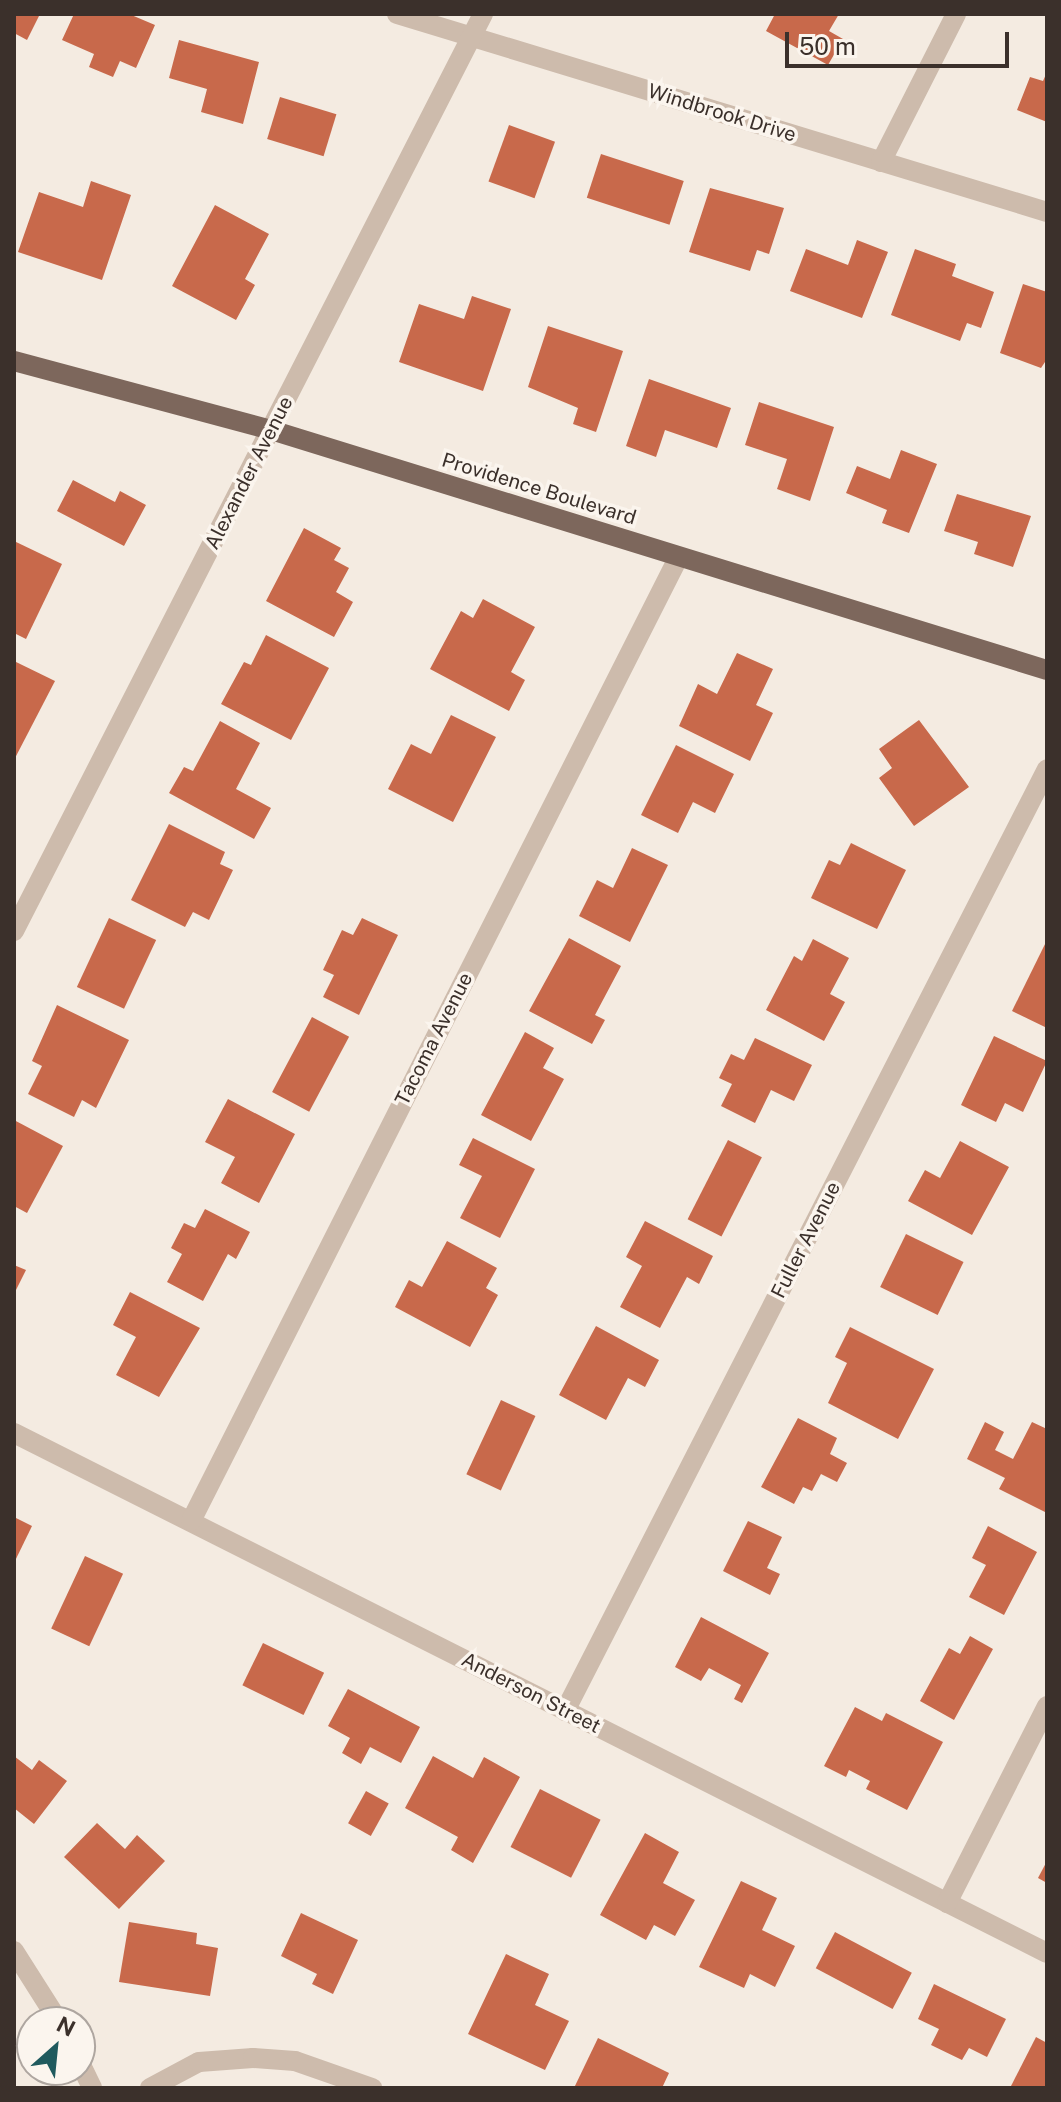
<!DOCTYPE html>
<html>
<head>
<meta charset="utf-8">
<style>
	body { margin:0 }
	#map { position:relative; width:1061px; height:2102px; overflow:hidden; background:#f4ebe1; font-family:"Public Sans",sans-serif }
	div>[style] { position:absolute }
	[style*='--x'] { left:calc(var(--x)*1px); top:calc(var(--y)*1px); width:calc(var(--w)*1px); rotate:calc(var(--a)*1deg) }
	.building>* { inset:0; background:#c8694b; transform-origin:0 0 }
	.minor>* { height:20px; margin:-10px; padding:0 10px; transform-origin:10px; border-radius:10px; background:#cdbbac }
	.major>* { height:20px; margin:-10px; padding:0 10px; transform-origin:10px; border-radius:10px; background:#7d675c }
	span { translate:-50% -50%; white-space:nowrap; text-align:center; line-height:1.15; -webkit-text-stroke:7px #fbf5ee; paint-order:stroke }
	.street-label { font-size:20px; color:#3b302b }
	.frame { position:absolute; inset:0; border:16px solid #3b302b; pointer-events:none }
	.north { position:absolute; left:16px; top:2006px; width:80px; height:80px; box-sizing:border-box; background:#fbf5ee; border:2px solid #aea6a0; border-radius:50%; rotate:27deg; font-size:22px; font-weight:700; line-height:32px; text-align:center; color:#3b302b }
	.north::after { content:''; display:block; margin:auto; width:28px; height:36px; background:#1f5a5e; clip-path:polygon(50% 0,100% 100%,50% 72%,0 100%) }
	.scale { position:absolute; left:785px; top:32px; width:224px; height:36px; box-sizing:border-box; border:4px solid #3b302b; border-top:0; padding-left:10px; font-size:24px; line-height:28px; white-space:nowrap; color:#3b302b; -webkit-text-stroke:6px #fbf5ee; paint-order:stroke }
</style>
</head>
<body>
<div id="map">
	<div class="building">
		<div style="clip-path:polygon(14px 14px,40px 14px,27px 40px,14px 33px)"></div>
		<div style="clip-path:polygon(74px 14px,129px 14px,155px 25px,136px 68px,120px 61px,113px 77px,89px 67px,94px 54px,62px 40px)"></div>
		<div style="clip-path:polygon(775px 14px,839px 14px,829px 31px,843px 39px,828px 65px,766px 31px)"></div>
		<div style="clip-path:polygon(179px 40px,259px 62px,243px 124px,201px 112px,207px 89px,169px 78px)"></div>
		<div style="clip-path:polygon(1047px 72px,1047px 122px,1017px 110px,1030px 77px,1043px 81px)"></div>
		<div style="left:280px;top:97px;width:59px;height:44px;rotate:17deg"></div>
		<div style="left:509px;top:125px;width:49px;height:60px;rotate:20deg"></div>
		<div style="left:601px;top:154px;width:87px;height:46px;rotate:18deg"></div>
		<div style="clip-path:polygon(91px 181px,131px 195px,102px 280px,18px 252px,39px 192px,83px 207px)"></div>
		<div style="clip-path:polygon(710px 188px,784px 208px,769px 254px,757px 250px,750px 271px,689px 252px)"></div>
		<div style="clip-path:polygon(215px 205px,269px 234px,245px 279px,255px 285px,236px 320px,172px 286px)"></div>
		<div style="clip-path:polygon(857px 240px,888px 252px,862px 318px,790px 291px,806px 249px,848px 265px)"></div>
		<div style="clip-path:polygon(915px 249px,956px 264px,952px 276px,994px 292px,981px 328px,967px 323px,960px 341px,891px 315px)"></div>
		<div style="clip-path:polygon(1023px 284px,1047px 292px,1047px 359px,1041px 368px,1000px 353px)"></div>
		<div style="clip-path:polygon(472px 296px,511px 309px,483px 391px,399px 362px,419px 304px,464px 319px)"></div>
		<div style="clip-path:polygon(548px 326px,623px 351px,596px 432px,573px 424px,578px 408px,528px 387px)"></div>
		<div style="clip-path:polygon(649px 379px,731px 408px,717px 448px,665px 430px,656px 457px,626px 446px)"></div>
		<div style="clip-path:polygon(759px 402px,834px 427px,810px 501px,777px 489px,787px 459px,745px 445px)"></div>
		<div style="clip-path:polygon(901px 450px,937px 464px,909px 533px,882px 523px,887px 510px,846px 493px,857px 466px,890px 479px)"></div>
		<div style="clip-path:polygon(73px 480px,115px 502px,120px 491px,146px 505px,124px 546px,57px 511px)"></div>
		<div style="clip-path:polygon(957px 494px,1031px 516px,1013px 567px,974px 554px,978px 542px,944px 531px)"></div>
		<div style="clip-path:polygon(304px 528px,341px 548px,334px 560px,349px 568px,336px 592px,353px 602px,334px 637px,266px 601px)"></div>
		<div style="clip-path:polygon(14px 541px,62px 564px,26px 639px,14px 633px)"></div>
		<div style="clip-path:polygon(483px 599px,535px 627px,511px 672px,525px 680px,509px 711px,430px 669px,461px 611px,473px 618px)"></div>
		<div style="clip-path:polygon(266px 635px,329px 668px,291px 740px,221px 704px,244px 662px,251px 665px)"></div>
		<div style="clip-path:polygon(737px 653px,773px 669px,756px 705px,773px 713px,750px 761px,679px 726px,698px 684px,717px 694px)"></div>
		<div style="clip-path:polygon(14px 661px,55px 681px,14px 760px)"></div>
		<div style="clip-path:polygon(451px 715px,496px 737px,453px 822px,388px 789px,411px 744px,431px 754px)"></div>
		<div style="clip-path:polygon(919px 720px,969px 787px,914px 826px,879px 778px,892px 768px,879px 749px)"></div>
		<div style="clip-path:polygon(220px 721px,260px 743px,236px 789px,271px 808px,254px 839px,169px 793px,184px 767px,193px 771px)"></div>
		<div style="clip-path:polygon(676px 745px,734px 774px,715px 813px,693px 802px,678px 833px,641px 815px)"></div>
		<div style="clip-path:polygon(169px 824px,225px 852px,220px 864px,233px 870px,209px 920px,193px 912px,185px 927px,131px 900px)"></div>
		<div style="clip-path:polygon(851px 843px,906px 870px,877px 929px,811px 898px,829px 860px,840px 865px)"></div>
		<div style="clip-path:polygon(632px 848px,668px 865px,630px 942px,579px 916px,597px 880px,613px 888px)"></div>
		<div style="left:109px;top:918px;width:52px;height:76px;rotate:25deg"></div>
		<div style="clip-path:polygon(362px 918px,398px 935px,359px 1015px,323px 997px,334px 975px,323px 970px,342px 930px,353px 935px)"></div>
		<div style="clip-path:polygon(569px 938px,621px 966px,595px 1015px,605px 1020px,592px 1044px,529px 1011px)"></div>
		<div style="clip-path:polygon(813px 939px,849px 958px,830px 994px,845px 1002px,824px 1041px,766px 1010px,794px 956px,802px 961px)"></div>
		<div style="clip-path:polygon(1047px 940px,1047px 1028px,1012px 1011px)"></div>
		<div style="clip-path:polygon(57px 1005px,129px 1040px,96px 1108px,82px 1100px,74px 1117px,28px 1094px,42px 1066px,32px 1061px)"></div>
		<div style="left:312px;top:1017px;width:42px;height:85px;rotate:28deg"></div>
		<div style="clip-path:polygon(525px 1032px,554px 1048px,543px 1068px,564px 1079px,531px 1141px,481px 1115px)"></div>
		<div style="clip-path:polygon(994px 1036px,1047px 1061px,1023px 1112px,1005px 1103px,996px 1122px,961px 1105px)"></div>
		<div style="clip-path:polygon(755px 1038px,812px 1065px,794px 1101px,771px 1090px,755px 1123px,721px 1106px,732px 1084px,719px 1078px,731px 1054px,744px 1060px)"></div>
		<div style="clip-path:polygon(228px 1099px,295px 1134px,259px 1203px,221px 1183px,235px 1157px,205px 1142px)"></div>
		<div style="clip-path:polygon(14px 1120px,63px 1146px,27px 1213px,14px 1206px)"></div>
		<div style="clip-path:polygon(473px 1138px,535px 1169px,500px 1238px,460px 1218px,482px 1176px,459px 1165px)"></div>
		<div style="left:728px;top:1140px;width:38px;height:89px;rotate:27deg"></div>
		<div style="clip-path:polygon(960px 1141px,1009px 1167px,972px 1235px,908px 1201px,925px 1170px,940px 1178px)"></div>
		<div style="clip-path:polygon(205px 1209px,250px 1232px,236px 1259px,228px 1254px,203px 1301px,167px 1282px,182px 1254px,171px 1248px,184px 1223px,195px 1228px)"></div>
		<div style="clip-path:polygon(645px 1221px,713px 1256px,699px 1284px,687px 1277px,660px 1328px,620px 1307px,642px 1266px,626px 1257px)"></div>
		<div style="left:906px;top:1234px;width:64px;height:59px;rotate:26deg"></div>
		<div style="clip-path:polygon(447px 1241px,497px 1268px,486px 1288px,498px 1295px,470px 1347px,395px 1307px,409px 1280px,422px 1287px)"></div>
		<div style="clip-path:polygon(14px 1265px,26px 1270px,14px 1294px)"></div>
		<div style="clip-path:polygon(130px 1292px,200px 1328px,159px 1397px,116px 1375px,136px 1337px,113px 1325px)"></div>
		<div style="clip-path:polygon(596px 1326px,659px 1360px,645px 1387px,628px 1378px,606px 1420px,559px 1395px)"></div>
		<div style="clip-path:polygon(850px 1327px,934px 1369px,898px 1439px,828px 1403px,847px 1363px,835px 1357px)"></div>
		<div style="left:501px;top:1400px;width:38px;height:82px;rotate:25deg"></div>
		<div style="clip-path:polygon(798px 1418px,837px 1438px,830px 1454px,847px 1463px,837px 1482px,821px 1474px,812px 1491px,803px 1487px,794px 1504px,761px 1487px)"></div>
		<div style="clip-path:polygon(985px 1422px,1004px 1432px,995px 1450px,1013px 1459px,1032px 1422px,1047px 1429px,1047px 1513px,999px 1489px,1005px 1478px,967px 1459px)"></div>
		<div style="clip-path:polygon(14px 1517px,32px 1526px,14px 1563px)"></div>
		<div style="clip-path:polygon(748px 1521px,782px 1537px,767px 1568px,780px 1574px,770px 1595px,723px 1571px)"></div>
		<div style="clip-path:polygon(988px 1526px,1037px 1552px,1004px 1615px,969px 1597px,986px 1565px,972px 1558px)"></div>
		<div style="left:85px;top:1556px;width:42px;height:80px;rotate:25deg"></div>
		<div style="clip-path:polygon(701px 1617px,769px 1653px,742px 1703px,734px 1699px,741px 1685px,709px 1668px,701px 1681px,675px 1667px)"></div>
		<div style="clip-path:polygon(970px 1636px,993px 1649px,954px 1720px,920px 1701px,949px 1648px,960px 1654px)"></div>
		<div style="left:263px;top:1643px;width:68px;height:47px;rotate:26deg"></div>
		<div style="clip-path:polygon(348px 1689px,420px 1727px,401px 1763px,370px 1747px,361px 1764px,342px 1753px,350px 1738px,328px 1726px)"></div>
		<div style="clip-path:polygon(855px 1707px,882px 1721px,886px 1713px,943px 1742px,907px 1810px,866px 1789px,870px 1781px,849px 1770px,846px 1777px,824px 1766px)"></div>
		<div style="clip-path:polygon(14px 1756px,32px 1770px,39px 1760px,67px 1781px,34px 1824px,14px 1808px)"></div>
		<div style="clip-path:polygon(433px 1756px,473px 1778px,484px 1757px,520px 1777px,473px 1863px,451px 1850px,458px 1837px,405px 1808px)"></div>
		<div style="left:540px;top:1789px;width:68px;height:65px;rotate:27deg"></div>
		<div style="left:366px;top:1791px;width:26px;height:37px;rotate:29deg"></div>
		<div style="clip-path:polygon(97px 1823px,125px 1849px,137px 1835px,165px 1861px,119px 1909px,64px 1857px)"></div>
		<div style="clip-path:polygon(645px 1833px,679px 1852px,663px 1883px,695px 1900px,675px 1936px,654px 1925px,646px 1940px,600px 1915px)"></div>
		<div style="clip-path:polygon(1047px 1861px,1047px 1883px,1038px 1878px)"></div>
		<div style="clip-path:polygon(741px 1881px,777px 1898px,762px 1930px,795px 1946px,775px 1987px,750px 1974px,744px 1988px,699px 1967px)"></div>
		<div style="clip-path:polygon(301px 1913px,358px 1940px,333px 1994px,312px 1984px,317px 1974px,281px 1956px)"></div>
		<div style="clip-path:polygon(129px 1922px,197px 1933px,196px 1944px,218px 1948px,210px 1996px,119px 1982px)"></div>
		<div style="left:835px;top:1932px;width:87px;height:41px;rotate:28deg"></div>
		<div style="clip-path:polygon(506px 1954px,549px 1974px,535px 2005px,569px 2021px,545px 2070px,468px 2034px)"></div>
		<div style="clip-path:polygon(934px 1984px,1006px 2019px,987px 2057px,969px 2048px,962px 2060px,931px 2045px,939px 2029px,918px 2019px)"></div>
		<div style="clip-path:polygon(1036px 2037px,1047px 2043px,1047px 2088px,1010px 2088px)"></div>
		<div style="clip-path:polygon(598px 2038px,669px 2073px,662px 2088px,574px 2088px)"></div>
	</div>
	<div class="minor">
		<div style="--x:397;--y:14;--w:679;--a:16.94"></div>
		<div style="--x:881;--y:162;--w:166;--a:-63.1"></div>
		<div style="--x:14;--y:931;--w:1030;--a:-62.91"></div>
		<div style="--x:14;--y:1433;--w:1156;--a:26.72"></div>
		<div style="--x:191;--y:1521;--w:1079;--a:-63.17"></div>
		<div style="--x:565;--y:1711;--w:1058;--a:-62.9"></div>
		<div style="--x:947;--y:1903;--w:221;--a:-63.1"></div>
		<div style="--x:14;--y:1951;--w:84;--a:57.6"></div>
		<div style="--x:80;--y:2063;--w:28;--a:64"></div>
		<div style="--x:150;--y:2088;--w:55;--a:-28"></div>
		<div style="--x:199;--y:2062;--w:54;--a:-4.2"></div>
		<div style="--x:253;--y:2058;--w:42;--a:4.1"></div>
		<div style="--x:295;--y:2061;--w:82;--a:19.3"></div>
	</div>
	<div class="major">
		<div style="--x:14;--y:361;--w:266;--a:15"></div>
		<div style="--x:271;--y:430;--w:812;--a:17.19"></div>
	</div>
	<div class="street-label">
		<span style="left:722px;top:113px;rotate:17deg">Windbrook Drive</span>
		<span style="left:249px;top:473px;rotate:-63deg">Alexander Avenue</span>
		<span style="left:539px;top:489px;rotate:17deg">Providence Boulevard</span>
		<span style="left:434px;top:1039px;rotate:-63deg">Tacoma Avenue</span>
		<span style="left:806px;top:1240px;rotate:-63deg">Fuller Avenue</span>
		<span style="left:531px;top:1693px;rotate:27deg">Anderson Street</span>
	</div>
	<div class="frame"></div>
	<div class="north">N</div>
	<div class="scale">50 m</div>
</div>
</body>
</html>
